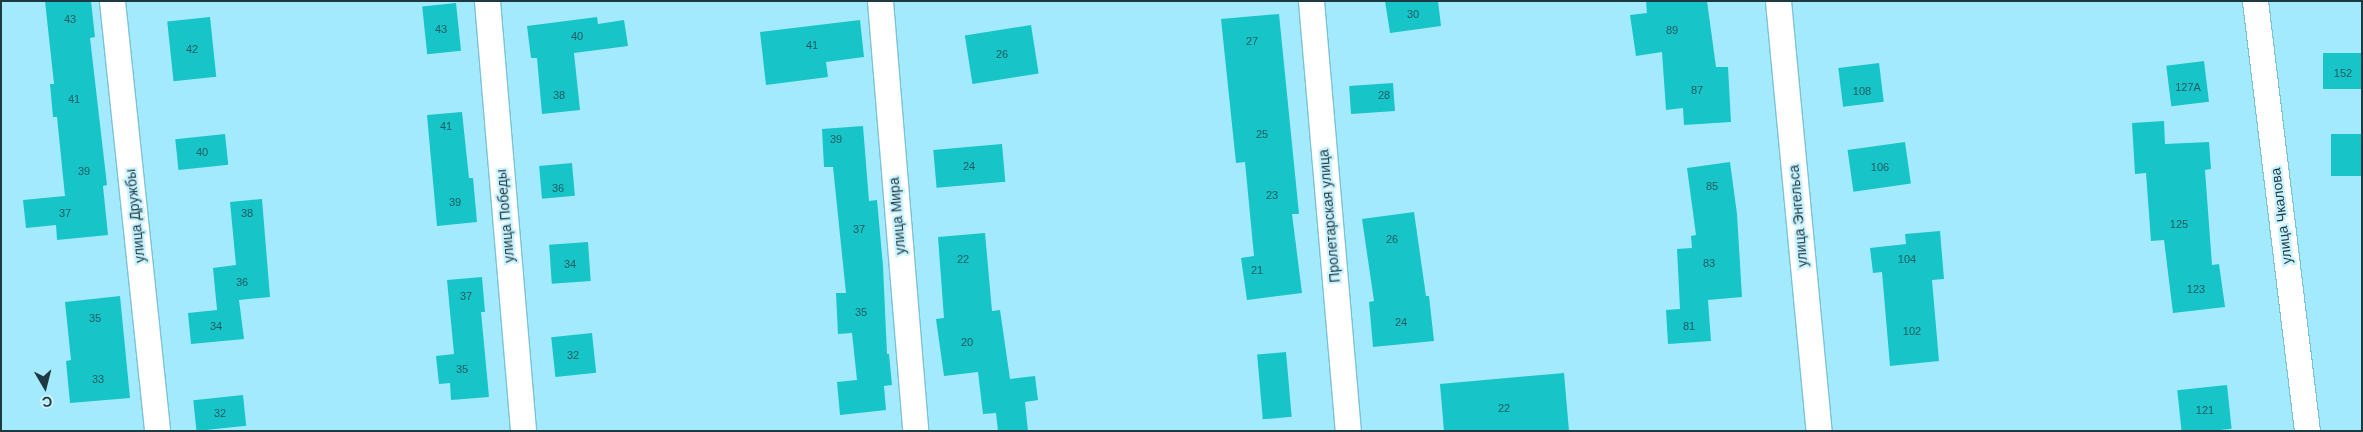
<!DOCTYPE html>
<html>
<head>
<meta charset="utf-8">
<style>
	body { margin:0 }
	#map { position:relative; width:2363px; height:432px; overflow:hidden; background:#a3eafe; font-family:Arial,sans-serif }
	div>[style] { position:absolute }
	[style*='--x'] { left:calc(var(--x)*1px); top:calc(var(--y)*1px); width:calc(var(--w)*1px); rotate:calc(var(--a)*1deg) }
	.building>* { inset:0; background:#17c4c7; transform-origin:0 0 }
	.roads { filter:drop-shadow(1px 0 #7cc2d5) drop-shadow(-1px 0 #7cc2d5) drop-shadow(0 1px #7cc2d5) drop-shadow(0 -1px #7cc2d5) }
	.street>* { height:25px; margin:-12.5px; padding:0 12.5px; transform-origin:12.5px; border-radius:12.5px; background:#fff }
	span { translate:-50% -50%; white-space:nowrap; text-align:center; line-height:1.15; -webkit-text-stroke:4.5px #c9f2fe; paint-order:stroke }
	.number-label { font-size:11px; color:#1c5c63 }
	.number-label span { -webkit-text-stroke-width:0 }
	.street-label { font-size:14px; color:#1d3a42 }
	.frame { position:absolute; inset:0; border:2px solid #1d3a42; pointer-events:none }
	.north { position:absolute; left:20px; top:362px; width:50px; height:50px; -webkit-text-stroke:4px #c9f2fe; paint-order:stroke; rotate:172deg; font-size:14px; font-weight:700; line-height:20px; text-align:center; color:#1d3a42 }
	.north::after { content:''; display:block; margin:auto; width:18px; height:22px; background:#1d3a42; clip-path:polygon(50% 0,100% 100%,50% 72%,0 100%) }
</style>
</head>
<body>
<div id="map">
	<div class="building">
		<div style="clip-path:polygon(45px 1px,91px 1px,95px 37px,90px 38px,107px 185px,103px 186px,108px 235px,57px 240px,56px 225px,26px 228px,23px 200px,65px 196px,57px 117px,53px 117px,50px 84px,54px 84px)"></div>
		<div style="clip-path:polygon(1385px 1px,1438px 1px,1441px 26px,1390px 33px)"></div>
		<div style="clip-path:polygon(1646px 1px,1707px 1px,1716px 67px,1728px 67px,1731px 122px,1684px 125px,1683px 108px,1666px 110px,1662px 52px,1636px 56px,1630px 15px,1647px 13px)"></div>
		<div style="left:456px;top:3px;width:48px;height:34px;rotate:84deg"></div>
		<div style="clip-path:polygon(1279px 14px,1299px 214px,1292px 214px,1302px 293px,1247px 300px,1241px 258px,1254px 256px,1245px 162px,1236px 163px,1221px 19px)"></div>
		<div style="left:210px;top:17px;width:60px;height:43px;rotate:84deg"></div>
		<div style="clip-path:polygon(597px 17px,598px 24px,624px 20px,628px 46px,574px 53px,580px 110px,542px 114px,537px 58px,531px 58px,527px 26px)"></div>
		<div style="clip-path:polygon(860px 20px,864px 57px,826px 62px,828px 77px,766px 85px,760px 32px)"></div>
		<div style="left:1031px;top:25px;width:49px;height:67px;rotate:81deg"></div>
		<div style="left:2362px;top:53px;width:36px;height:39px;rotate:90deg"></div>
		<div style="left:2204px;top:61px;width:41px;height:38px;rotate:83deg"></div>
		<div style="left:1879px;top:63px;width:39px;height:41px;rotate:83deg"></div>
		<div style="left:1393px;top:83px;width:28px;height:44px;rotate:86deg"></div>
		<div style="clip-path:polygon(462px 112px,469px 178px,473px 178px,477px 222px,437px 226px,427px 115px)"></div>
		<div style="clip-path:polygon(2164px 121px,2165px 144px,2209px 142px,2211px 169px,2205px 170px,2212px 265px,2219px 264px,2225px 307px,2173px 313px,2164px 240px,2151px 241px,2146px 173px,2135px 174px,2132px 123px)"></div>
		<div style="clip-path:polygon(863px 126px,869px 201px,877px 200px,883px 266px,887px 354px,889px 354px,892px 385px,884px 386px,886px 410px,840px 415px,837px 382px,857px 380px,852px 333px,838px 334px,836px 293px,846px 293px,833px 167px,824px 167px,822px 129px)"></div>
		<div style="left:225px;top:134px;width:31px;height:50px;rotate:84deg"></div>
		<div style="left:2362px;top:134px;width:42px;height:31px;rotate:90deg"></div>
		<div style="left:1905px;top:142px;width:42px;height:58px;rotate:82deg"></div>
		<div style="left:1002px;top:144px;width:38px;height:69px;rotate:85deg"></div>
		<div style="clip-path:polygon(1730px 162px,1737px 214px,1742px 297px,1708px 300px,1711px 341px,1668px 344px,1666px 310px,1680px 309px,1677px 249px,1692px 248px,1691px 236px,1696px 235px,1687px 168px)"></div>
		<div style="left:572px;top:163px;width:33px;height:33px;rotate:85deg"></div>
		<div style="clip-path:polygon(262px 199px,270px 297px,239px 300px,244px 339px,191px 344px,188px 313px,217px 310px,213px 268px,236px 265px,230px 202px)"></div>
		<div style="clip-path:polygon(1414px 212px,1426px 296px,1429px 296px,1434px 341px,1373px 347px,1369px 302px,1374px 301px,1362px 219px)"></div>
		<div style="clip-path:polygon(1940px 231px,1944px 279px,1932px 280px,1939px 361px,1890px 366px,1882px 272px,1873px 273px,1870px 248px,1906px 244px,1905px 234px)"></div>
		<div style="clip-path:polygon(985px 233px,992px 311px,1000px 310px,1010px 379px,1035px 376px,1038px 400px,1025px 402px,1028px 431px,998px 431px,996px 413px,983px 414px,978px 372px,944px 376px,936px 319px,944px 318px,938px 237px)"></div>
		<div style="left:588px;top:242px;width:39px;height:39px;rotate:86deg"></div>
		<div style="clip-path:polygon(482px 277px,485px 312px,481px 312px,489px 397px,451px 400px,450px 383px,439px 384px,436px 356px,454px 354px,447px 280px)"></div>
		<div style="clip-path:polygon(120px 296px,130px 398px,70px 403px,66px 361px,71px 360px,65px 302px)"></div>
		<div style="left:592px;top:333px;width:40px;height:41px;rotate:84deg"></div>
		<div style="left:1286px;top:352px;width:65px;height:29px;rotate:85deg"></div>
		<div style="clip-path:polygon(1564px 373px,1569px 431px,1444px 431px,1440px 384px)"></div>
		<div style="left:2227px;top:385px;width:44px;height:50px;rotate:84deg"></div>
		<div style="left:243px;top:395px;width:31px;height:50px;rotate:84deg"></div>
	</div>
	<div class="roads">
		<div class="street">
			<div style="--x:112;--y:1;--w:432;--a:84"></div>
			<div style="--x:487;--y:1;--w:432;--a:85.2"></div>
			<div style="--x:880;--y:1;--w:431;--a:85.3"></div>
			<div style="--x:1311;--y:1;--w:432;--a:85.1"></div>
			<div style="--x:1778;--y:1;--w:432;--a:84.6"></div>
			<div style="--x:2255;--y:1;--w:433;--a:83.1"></div>
		</div>
	</div>
	<div class="number-label">
		<span style="left:1413px;top:14px">30</span>
		<span style="left:70px;top:19px">43</span>
		<span style="left:441px;top:29px">43</span>
		<span style="left:1672px;top:30px">89</span>
		<span style="left:577px;top:36px">40</span>
		<span style="left:1252px;top:41px">27</span>
		<span style="left:812px;top:45px">41</span>
		<span style="left:192px;top:49px">42</span>
		<span style="left:1002px;top:54px">26</span>
		<span style="left:2343px;top:73px">152</span>
		<span style="left:2188px;top:87px">127А</span>
		<span style="left:1697px;top:90px">87</span>
		<span style="left:1862px;top:91px">108</span>
		<span style="left:559px;top:95px">38</span>
		<span style="left:1384px;top:95px">28</span>
		<span style="left:74px;top:99px">41</span>
		<span style="left:446px;top:126px">41</span>
		<span style="left:1262px;top:134px">25</span>
		<span style="left:836px;top:139px">39</span>
		<span style="left:202px;top:152px">40</span>
		<span style="left:969px;top:166px">24</span>
		<span style="left:1880px;top:167px">106</span>
		<span style="left:84px;top:171px">39</span>
		<span style="left:1712px;top:186px">85</span>
		<span style="left:558px;top:188px">36</span>
		<span style="left:1272px;top:195px">23</span>
		<span style="left:455px;top:202px">39</span>
		<span style="left:65px;top:213px">37</span>
		<span style="left:247px;top:213px">38</span>
		<span style="left:2179px;top:224px">125</span>
		<span style="left:859px;top:229px">37</span>
		<span style="left:1392px;top:239px">26</span>
		<span style="left:963px;top:259px">22</span>
		<span style="left:1907px;top:259px">104</span>
		<span style="left:1709px;top:263px">83</span>
		<span style="left:570px;top:264px">34</span>
		<span style="left:1257px;top:270px">21</span>
		<span style="left:242px;top:282px">36</span>
		<span style="left:2196px;top:289px">123</span>
		<span style="left:466px;top:296px">37</span>
		<span style="left:861px;top:312px">35</span>
		<span style="left:95px;top:318px">35</span>
		<span style="left:1401px;top:322px">24</span>
		<span style="left:216px;top:326px">34</span>
		<span style="left:1689px;top:326px">81</span>
		<span style="left:1912px;top:331px">102</span>
		<span style="left:967px;top:342px">20</span>
		<span style="left:573px;top:355px">32</span>
		<span style="left:462px;top:369px">35</span>
		<span style="left:98px;top:379px">33</span>
		<span style="left:1504px;top:408px">22</span>
		<span style="left:2205px;top:410px">121</span>
		<span style="left:220px;top:413px">32</span>
	</div>
	<div class="street-label">
		<span style="left:135px;top:216px;rotate:-96deg">улица Дружбы</span>
		<span style="left:505px;top:216px;rotate:-95deg">улица Победы</span>
		<span style="left:897px;top:216px;rotate:-95deg">улица Мира</span>
		<span style="left:1329px;top:216px;rotate:-95deg">Пролетарская улица</span>
		<span style="left:1798px;top:216px;rotate:-95deg">улица Энгельса</span>
		<span style="left:2281px;top:216px;rotate:-97deg">улица Чкалова</span>
	</div>
	<div class="frame"></div>
	<div class="north">С</div>
</div>
</body>
</html>
